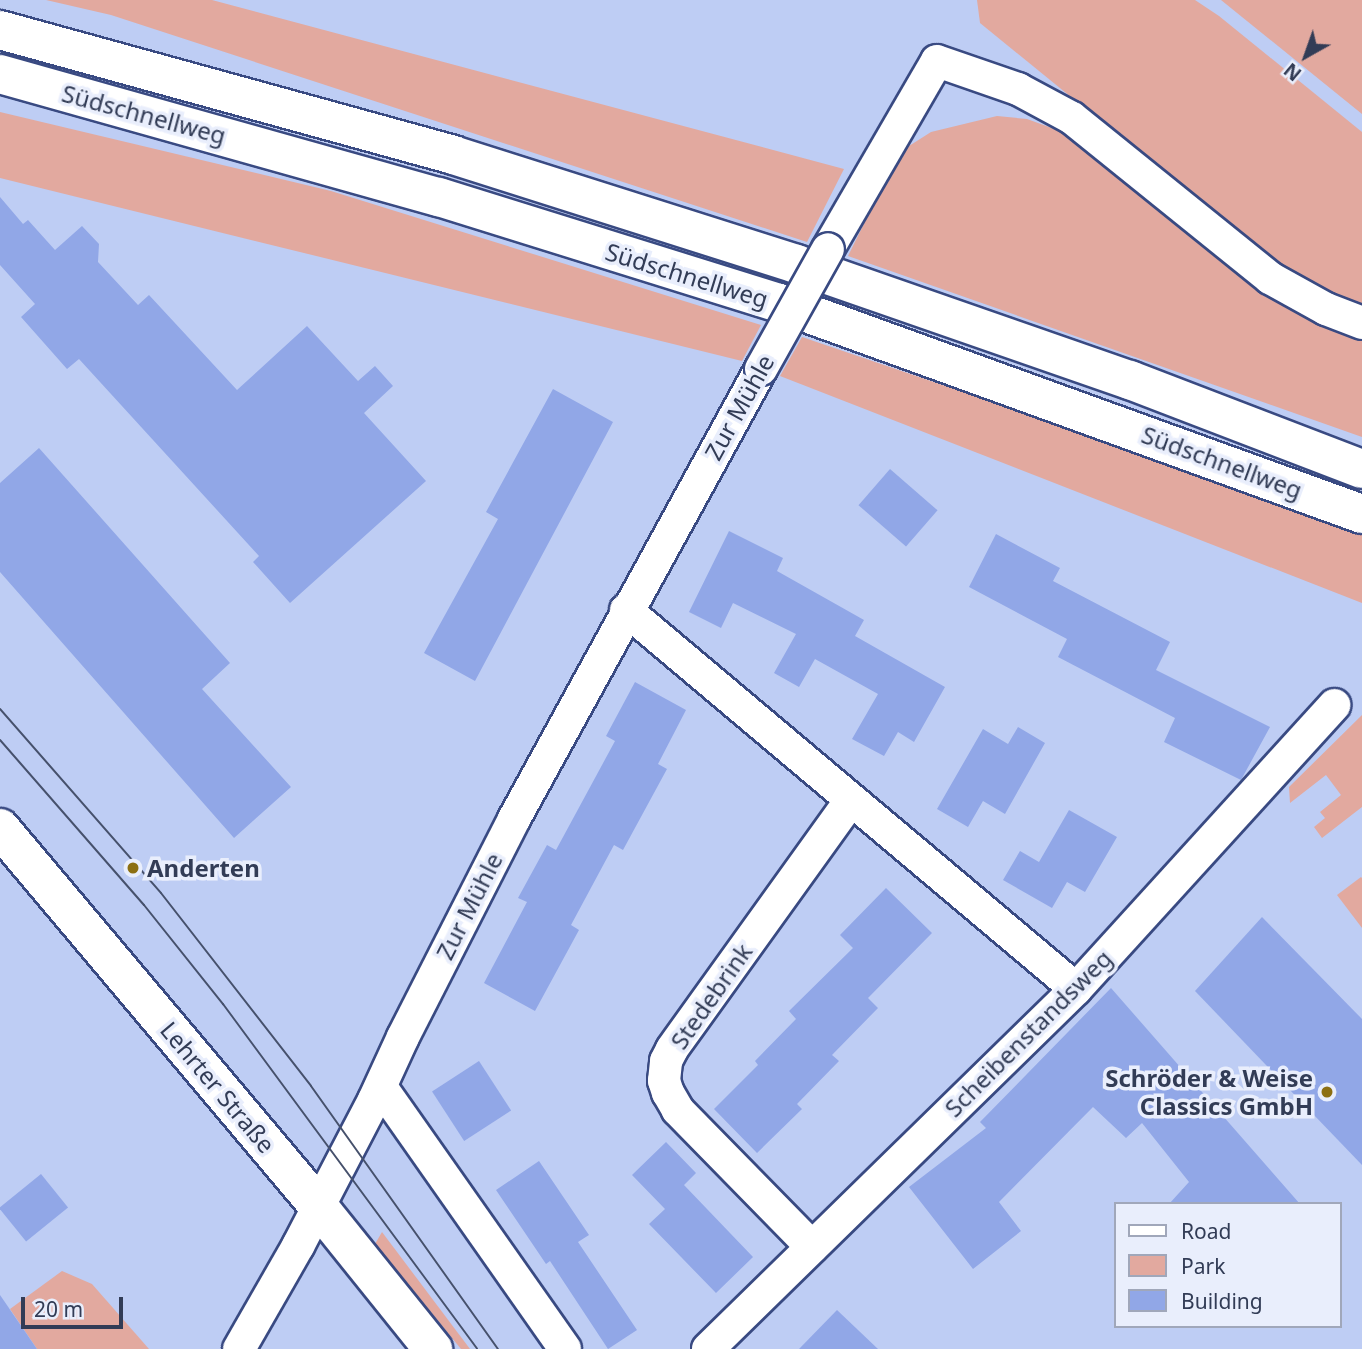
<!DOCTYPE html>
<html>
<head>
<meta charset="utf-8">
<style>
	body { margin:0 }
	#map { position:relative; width:1362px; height:1349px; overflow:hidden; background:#becdf4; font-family:"Noto Sans",sans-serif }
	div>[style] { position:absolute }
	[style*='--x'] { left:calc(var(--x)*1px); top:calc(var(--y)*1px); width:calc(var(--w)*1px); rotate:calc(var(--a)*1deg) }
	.green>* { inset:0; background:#e2a99f }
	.building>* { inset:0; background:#91a7e7; transform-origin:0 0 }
	.roads { filter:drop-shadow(2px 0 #394a82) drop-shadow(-2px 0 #394a82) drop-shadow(0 2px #394a82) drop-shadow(0 -2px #394a82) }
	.minor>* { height:32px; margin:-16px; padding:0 16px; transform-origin:16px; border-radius:16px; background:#fff }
	.secondary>* { height:38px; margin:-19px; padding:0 19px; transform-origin:19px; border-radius:19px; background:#fff }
	.trunk>* { height:38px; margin:-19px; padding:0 19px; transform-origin:19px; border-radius:19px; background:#fff }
	.tram>* { height:2px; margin:-1px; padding:0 1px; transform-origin:1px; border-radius:1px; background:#46516c }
	.bridges { filter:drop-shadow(2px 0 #394a82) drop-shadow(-2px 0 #394a82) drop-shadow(0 2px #394a82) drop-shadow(0 -2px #394a82) }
	.minor-bridge>* { height:32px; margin:-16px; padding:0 16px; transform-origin:16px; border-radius:16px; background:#fff }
	.dots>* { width:19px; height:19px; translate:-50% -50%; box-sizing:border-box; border:4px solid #e9eefc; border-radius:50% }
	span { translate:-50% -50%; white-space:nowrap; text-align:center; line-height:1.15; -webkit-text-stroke:7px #e9eefc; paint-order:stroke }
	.street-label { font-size:24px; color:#323c56 }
	.poi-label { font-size:24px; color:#323c56; font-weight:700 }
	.left { translate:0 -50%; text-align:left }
	.right { translate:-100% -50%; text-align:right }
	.legend { position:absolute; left:1114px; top:1202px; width:228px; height:126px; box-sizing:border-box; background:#e9eefc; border:2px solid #a0a7ba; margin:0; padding:9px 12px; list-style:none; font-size:21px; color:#323c56 }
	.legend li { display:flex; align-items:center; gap:14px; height:35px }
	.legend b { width:35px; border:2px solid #a0a7ba }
	.north { position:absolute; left:1271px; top:21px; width:70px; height:70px; -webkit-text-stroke:5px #e9eefc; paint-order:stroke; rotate:220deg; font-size:19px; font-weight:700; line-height:28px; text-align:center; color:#323c56 }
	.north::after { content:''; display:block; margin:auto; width:24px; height:32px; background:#323c56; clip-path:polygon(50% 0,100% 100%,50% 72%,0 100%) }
	.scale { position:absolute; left:21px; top:1297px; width:102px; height:32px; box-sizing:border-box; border:4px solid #323c56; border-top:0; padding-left:9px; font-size:21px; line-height:24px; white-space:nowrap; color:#323c56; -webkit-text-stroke:5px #e9eefc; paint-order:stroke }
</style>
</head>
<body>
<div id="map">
	<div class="green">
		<div style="clip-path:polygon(46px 0,212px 0,844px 169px,807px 242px,111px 15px)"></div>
		<div style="clip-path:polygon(977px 0,1195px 0,1219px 16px,1362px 132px,1362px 308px,1337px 298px,1284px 269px,1168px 176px,980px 23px)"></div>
		<div style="clip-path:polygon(1221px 0,1362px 0,1362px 114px)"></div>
		<div style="clip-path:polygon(0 112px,331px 191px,761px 325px,742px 361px,0 178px)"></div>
		<div style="clip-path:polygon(997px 116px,1027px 119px,1071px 135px,1284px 304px,1362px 340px,1362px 437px,848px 256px,896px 159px,909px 146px,931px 132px)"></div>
		<div style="clip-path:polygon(802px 337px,1127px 448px,1362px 533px,1362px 603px,780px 376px)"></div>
		<div style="clip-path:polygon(1362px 715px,1362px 807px,1322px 838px,1314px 827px,1325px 818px,1320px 812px,1341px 795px,1326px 775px,1290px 803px,1289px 787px)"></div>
		<div style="clip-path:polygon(1361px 877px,1362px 878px,1362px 928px,1337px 895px)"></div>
		<div style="clip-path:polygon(382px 1232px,470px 1349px,461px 1349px,375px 1244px)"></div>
		<div style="clip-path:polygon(62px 1271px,92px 1284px,149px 1349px,37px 1349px,10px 1309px)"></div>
	</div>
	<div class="building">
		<div style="clip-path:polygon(0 197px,23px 224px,28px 220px,55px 250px,82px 226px,99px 244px,98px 262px,138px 305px,149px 295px,237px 390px,307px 326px,358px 381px,375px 366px,393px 386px,364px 413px,426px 481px,290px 603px,253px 562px,259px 556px,79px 359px,67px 369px,21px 317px,35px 304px,0 265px)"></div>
		<div style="clip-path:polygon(553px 389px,613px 422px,475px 681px,424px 653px,498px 519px,486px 512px)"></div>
		<div style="clip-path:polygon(39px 448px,230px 663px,202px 689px,291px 787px,234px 838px,0 572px,0 483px)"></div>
		<div style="left:890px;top:469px;width:63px;height:48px;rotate:41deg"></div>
		<div style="clip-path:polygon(729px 531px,783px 558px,777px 571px,864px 620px,855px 636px,945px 687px,914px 742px,898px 732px,884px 756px,852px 739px,878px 694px,815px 659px,799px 687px,774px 673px,796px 634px,733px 603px,721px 628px,689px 612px)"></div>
		<div style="clip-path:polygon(996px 534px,1060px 568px,1053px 581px,1170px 642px,1156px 670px,1270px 727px,1241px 780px,1164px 742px,1175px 718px,1058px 657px,1067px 639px,969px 587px)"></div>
		<div style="clip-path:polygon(635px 682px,686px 710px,658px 764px,667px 769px,623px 850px,614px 845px,571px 925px,579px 930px,535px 1011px,484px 983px,527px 902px,518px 898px,547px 845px,556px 850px,615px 741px,606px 736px)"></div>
		<div style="clip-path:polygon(1018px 727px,1045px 743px,1005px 814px,983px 801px,968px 827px,937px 809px,983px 729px,1008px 744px)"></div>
		<div style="clip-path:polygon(1069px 810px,1117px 837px,1085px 892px,1067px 882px,1052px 908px,1003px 880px,1020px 851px,1039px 862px)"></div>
		<div style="clip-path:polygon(886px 888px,932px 933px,868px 998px,878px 1008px,832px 1055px,839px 1061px,797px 1104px,802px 1109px,757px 1153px,714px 1109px,758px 1065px,755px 1061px,796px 1019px,789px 1011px,853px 948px,840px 935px)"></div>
		<div style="clip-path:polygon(1262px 917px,1362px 1019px,1362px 1165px,1195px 991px)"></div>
		<div style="clip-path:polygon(1111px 988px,1300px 1204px,1169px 1204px,1189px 1182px,1142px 1123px,1126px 1138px,1093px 1107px,999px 1202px,1021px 1231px,973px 1269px,909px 1187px,986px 1128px,980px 1122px)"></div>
		<div style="left:479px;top:1061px;width:59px;height:56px;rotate:57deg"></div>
		<div style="clip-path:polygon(666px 1142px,696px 1173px,684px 1185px,753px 1257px,716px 1293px,649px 1224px,665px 1209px,632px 1175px)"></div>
		<div style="clip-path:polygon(539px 1161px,589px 1235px,578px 1242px,637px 1330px,608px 1349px,550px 1261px,546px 1264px,496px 1190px)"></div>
		<div style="left:41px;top:1174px;width:43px;height:54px;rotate:51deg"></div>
		<div style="clip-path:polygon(0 1295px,37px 1349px,0 1349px)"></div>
		<div style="clip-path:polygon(837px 1310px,878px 1349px,799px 1349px)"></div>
	</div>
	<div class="roads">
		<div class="minor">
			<div style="--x:828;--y:249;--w:217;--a:-59.9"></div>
			<div style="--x:937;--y:61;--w:86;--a:19.1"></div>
			<div style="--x:1018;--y:89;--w:61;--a:28.2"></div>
			<div style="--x:1072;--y:118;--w:255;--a:38.9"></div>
			<div style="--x:1270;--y:278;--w:64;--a:29"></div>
			<div style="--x:1326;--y:309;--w:39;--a:21"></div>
			<div style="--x:626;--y:610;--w:588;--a:40.1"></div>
			<div style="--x:381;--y:1087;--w:320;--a:54.9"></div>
			<div style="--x:812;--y:1247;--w:192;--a:-134.4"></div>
			<div style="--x:678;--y:1110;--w:20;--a:-120"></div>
			<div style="--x:668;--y:1093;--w:13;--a:-108"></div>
			<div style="--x:664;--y:1081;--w:20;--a:-84"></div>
			<div style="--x:666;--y:1061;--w:13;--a:-63"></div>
			<div style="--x:672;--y:1049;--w:305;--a:-54.3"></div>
			<div style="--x:239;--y:1349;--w:119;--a:-60.2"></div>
			<div style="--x:298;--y:1246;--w:165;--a:-62.5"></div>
			<div style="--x:374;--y:1100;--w:69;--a:-65.3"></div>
			<div style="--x:403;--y:1037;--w:245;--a:-63"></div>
			<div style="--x:514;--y:819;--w:513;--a:-61.24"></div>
			<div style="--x:708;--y:1349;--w:515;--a:-44.37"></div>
			<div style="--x:1076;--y:989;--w:384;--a:-47.7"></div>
		</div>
		<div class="secondary">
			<div style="--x:0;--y:828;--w:494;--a:49.9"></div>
			<div style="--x:318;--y:1206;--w:184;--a:51.2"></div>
		</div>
		<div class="trunk">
			<div style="--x:0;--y:30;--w:470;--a:15.4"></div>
			<div style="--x:453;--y:155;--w:360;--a:17.6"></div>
			<div style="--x:796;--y:264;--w:354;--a:19.2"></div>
			<div style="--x:1130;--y:380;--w:248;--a:21"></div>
			<div style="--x:0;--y:74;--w:456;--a:15.7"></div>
			<div style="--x:439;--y:197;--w:356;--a:17.3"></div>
			<div style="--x:779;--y:303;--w:620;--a:19.9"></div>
		</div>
	</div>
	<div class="tram">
		<div style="--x:0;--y:709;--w:244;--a:48.8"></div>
		<div style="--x:161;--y:893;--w:244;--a:52.1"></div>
		<div style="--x:311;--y:1086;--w:323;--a:54.6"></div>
		<div style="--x:0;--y:740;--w:219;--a:48.9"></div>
		<div style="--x:144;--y:905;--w:127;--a:51.4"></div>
		<div style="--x:223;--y:1004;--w:428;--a:53.6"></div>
	</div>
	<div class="bridges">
		<div class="minor-bridge">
			<div style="--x:761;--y:369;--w:137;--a:-60.8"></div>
		</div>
	</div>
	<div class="dots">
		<div style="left:133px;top:868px;background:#8c6f12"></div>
		<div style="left:1327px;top:1092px;background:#8c6f12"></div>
	</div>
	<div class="street-label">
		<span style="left:144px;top:114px;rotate:15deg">Südschnellweg</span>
		<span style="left:687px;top:275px;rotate:17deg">Südschnellweg</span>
		<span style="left:739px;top:407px;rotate:-61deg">Zur Mühle</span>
		<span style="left:1222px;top:462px;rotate:20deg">Südschnellweg</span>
		<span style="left:469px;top:906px;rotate:-63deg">Zur Mühle</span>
		<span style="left:711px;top:996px;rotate:-55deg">Stedebrink</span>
		<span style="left:1028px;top:1033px;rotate:-45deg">Scheibenstandsweg</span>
		<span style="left:218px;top:1087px;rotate:50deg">Lehrter Straße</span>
	</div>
	<div class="poi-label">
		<span class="left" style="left:147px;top:868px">Anderten</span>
		<span class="right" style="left:1313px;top:1092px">Schröder &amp; Weise<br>Classics GmbH</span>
	</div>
	<ul class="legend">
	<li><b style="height:9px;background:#fff"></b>Road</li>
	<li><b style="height:19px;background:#e2a99f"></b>Park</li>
	<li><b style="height:19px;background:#91a7e7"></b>Building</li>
	</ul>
	<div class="north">N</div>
	<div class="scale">20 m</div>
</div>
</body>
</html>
